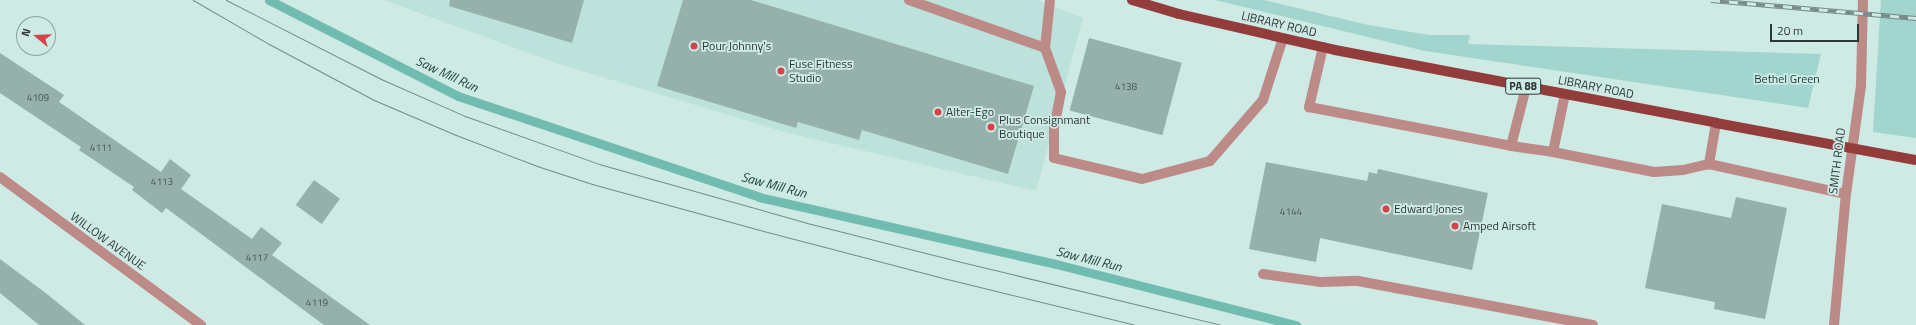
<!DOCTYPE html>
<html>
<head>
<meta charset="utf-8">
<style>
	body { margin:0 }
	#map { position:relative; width:1916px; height:325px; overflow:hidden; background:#ceeae5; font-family:"Titillium Web",sans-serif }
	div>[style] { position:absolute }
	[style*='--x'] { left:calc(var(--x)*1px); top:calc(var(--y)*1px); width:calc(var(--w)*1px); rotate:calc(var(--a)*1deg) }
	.built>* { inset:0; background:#bce2db }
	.green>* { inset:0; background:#a2d5cd }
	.stream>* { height:9px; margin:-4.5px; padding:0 4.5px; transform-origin:4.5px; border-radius:4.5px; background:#71bcb1 }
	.building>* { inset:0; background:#96b1ac; transform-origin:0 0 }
	.minor>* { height:10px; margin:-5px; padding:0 5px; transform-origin:5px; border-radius:5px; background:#bc8a87 }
	.major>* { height:10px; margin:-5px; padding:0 5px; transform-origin:5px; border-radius:5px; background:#923d3c }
	.tram>* { height:1px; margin:-0.5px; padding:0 0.5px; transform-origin:0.5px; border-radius:0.5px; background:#778a87 }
	.rail>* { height:4.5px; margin-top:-2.25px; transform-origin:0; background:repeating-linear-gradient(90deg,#ceeae5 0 9px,#778a87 0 18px); box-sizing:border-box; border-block:1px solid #778a87 }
	.dots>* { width:11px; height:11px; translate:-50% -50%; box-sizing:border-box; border:2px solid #ceeae5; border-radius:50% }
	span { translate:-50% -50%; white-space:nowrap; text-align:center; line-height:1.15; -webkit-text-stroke:3.5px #ceeae5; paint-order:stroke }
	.number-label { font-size:10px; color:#475654 }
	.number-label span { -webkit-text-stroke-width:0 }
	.shield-label span { padding:1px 3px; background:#ceeae5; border:1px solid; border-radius:3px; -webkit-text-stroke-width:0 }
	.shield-label { font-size:11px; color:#2d3836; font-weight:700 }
	.street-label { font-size:12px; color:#2d3836 }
	.poi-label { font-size:12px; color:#2d3836 }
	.left { translate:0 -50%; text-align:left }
	.park-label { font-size:12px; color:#173c37 }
	.water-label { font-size:13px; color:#1c403b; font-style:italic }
	.north { position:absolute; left:16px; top:16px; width:40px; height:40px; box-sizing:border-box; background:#ceeae5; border:1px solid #8ea39f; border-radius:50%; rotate:289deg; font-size:11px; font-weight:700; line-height:16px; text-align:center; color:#2d3836 }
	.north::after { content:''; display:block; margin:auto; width:14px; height:18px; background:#d34347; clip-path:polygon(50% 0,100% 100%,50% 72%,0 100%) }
	.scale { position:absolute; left:1770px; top:24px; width:89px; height:18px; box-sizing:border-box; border:2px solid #2d3836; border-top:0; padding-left:5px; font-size:12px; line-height:14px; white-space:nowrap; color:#2d3836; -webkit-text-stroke:3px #ceeae5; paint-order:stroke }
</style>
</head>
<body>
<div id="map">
	<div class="built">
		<div style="clip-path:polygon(384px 0,1038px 0,1083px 18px,1036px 191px,788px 133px,559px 64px)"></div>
	</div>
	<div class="green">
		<div style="clip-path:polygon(1215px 0,1264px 0,1368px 25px,1429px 35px,1470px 35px,1468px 44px,1821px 54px,1808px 108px,1425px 51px)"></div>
		<div style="clip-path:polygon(1881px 0,1916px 0,1916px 138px,1873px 132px)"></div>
	</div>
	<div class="stream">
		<div style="--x:269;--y:0;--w:212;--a:26.9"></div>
		<div style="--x:458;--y:96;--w:317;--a:18.5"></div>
		<div style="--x:759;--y:197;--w:304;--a:12.7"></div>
		<div style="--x:1056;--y:264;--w:248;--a:14.3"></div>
	</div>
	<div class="building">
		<div style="clip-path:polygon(450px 0,584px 0,572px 43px,449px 6px)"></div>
		<div style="clip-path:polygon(683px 0,751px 0,1034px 86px,1008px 174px,862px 130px,859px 140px,798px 122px,796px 128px,657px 86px)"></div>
		<div style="left:1089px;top:38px;width:96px;height:75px;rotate:15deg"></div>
		<div style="clip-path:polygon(0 53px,64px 95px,59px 102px,161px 172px,170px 159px,191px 175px,181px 189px,252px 239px,261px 227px,282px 243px,272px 255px,370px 325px,324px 325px,166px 208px,162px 213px,132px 190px,134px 187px,79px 150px,81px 147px,0 93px)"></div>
		<div style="clip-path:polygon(1266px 162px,1367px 181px,1369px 172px,1377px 174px,1378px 169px,1488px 193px,1472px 270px,1320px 238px,1316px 262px,1249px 249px)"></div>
		<div style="left:314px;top:180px;width:32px;height:31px;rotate:36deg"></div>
		<div style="clip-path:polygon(1736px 197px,1787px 208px,1765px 319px,1714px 309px,1715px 302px,1645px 288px,1662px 204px,1731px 218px)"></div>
		<div style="clip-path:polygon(0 259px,47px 294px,85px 325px,39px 325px,0 293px)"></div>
	</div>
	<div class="minor">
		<div style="--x:909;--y:0;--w:144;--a:19.4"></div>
		<div style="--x:1050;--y:0;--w:48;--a:95.9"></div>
		<div style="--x:1045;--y:48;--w:47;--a:70"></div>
		<div style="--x:1061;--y:92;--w:37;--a:101"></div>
		<div style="--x:1054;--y:128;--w:30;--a:90"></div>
		<div style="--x:1054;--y:158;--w:90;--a:13.4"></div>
		<div style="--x:1142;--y:179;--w:70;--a:-14.8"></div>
		<div style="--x:1210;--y:161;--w:81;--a:-49"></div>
		<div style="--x:1263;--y:100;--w:65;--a:-72.1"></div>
		<div style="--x:1323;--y:47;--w:62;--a:103.1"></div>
		<div style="--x:1309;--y:107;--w:206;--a:10.9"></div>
		<div style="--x:1511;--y:146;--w:61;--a:-75.7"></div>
		<div style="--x:1565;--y:94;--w:59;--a:101.7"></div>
		<div style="--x:1553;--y:152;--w:103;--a:11.2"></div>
		<div style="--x:1654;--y:172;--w:29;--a:-4"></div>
		<div style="--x:1683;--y:170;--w:27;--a:-13"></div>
		<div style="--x:1716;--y:123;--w:42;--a:99.7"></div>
		<div style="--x:1709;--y:164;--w:140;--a:12.4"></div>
		<div style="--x:1511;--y:146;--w:42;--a:8.1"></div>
		<div style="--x:0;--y:177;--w:250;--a:36.4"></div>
		<div style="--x:1263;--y:274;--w:59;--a:7.9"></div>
		<div style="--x:1321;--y:282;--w:37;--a:-2"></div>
		<div style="--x:1358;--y:281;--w:239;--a:10.6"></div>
		<div style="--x:1834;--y:325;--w:132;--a:-84.8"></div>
		<div style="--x:1846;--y:194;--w:109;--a:-82.1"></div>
		<div style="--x:1861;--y:86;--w:86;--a:-88.7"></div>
	</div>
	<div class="major">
		<div style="--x:1132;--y:0;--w:49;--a:16.6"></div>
		<div style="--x:1179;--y:14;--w:160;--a:13"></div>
		<div style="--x:1335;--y:50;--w:388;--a:10.8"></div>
		<div style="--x:1716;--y:123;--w:203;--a:10.5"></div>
	</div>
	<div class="tram">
		<div style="--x:193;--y:0;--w:88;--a:30.1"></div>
		<div style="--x:269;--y:44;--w:119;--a:28.1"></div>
		<div style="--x:374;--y:100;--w:89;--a:23.1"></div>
		<div style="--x:456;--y:135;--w:87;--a:20.9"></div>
		<div style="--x:537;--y:166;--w:58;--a:18.1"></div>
		<div style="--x:592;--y:184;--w:174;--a:15.3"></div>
		<div style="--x:760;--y:230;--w:193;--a:14.7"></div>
		<div style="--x:947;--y:279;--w:195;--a:13.7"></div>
		<div style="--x:226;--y:0;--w:174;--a:27"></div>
		<div style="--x:381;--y:79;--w:92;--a:23.8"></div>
		<div style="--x:465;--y:116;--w:142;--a:19.7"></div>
		<div style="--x:599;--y:164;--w:220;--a:15.8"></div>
		<div style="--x:811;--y:224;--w:146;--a:14.2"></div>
		<div style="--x:953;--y:260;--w:276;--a:13.6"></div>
	</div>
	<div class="rail">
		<div style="--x:1711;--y:0;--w:206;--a:5"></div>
	</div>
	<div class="dots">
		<div style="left:694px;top:46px;background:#d34347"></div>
		<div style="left:781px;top:71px;background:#d34347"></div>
		<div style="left:938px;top:112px;background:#d34347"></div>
		<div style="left:991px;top:127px;background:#d34347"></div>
		<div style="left:1386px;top:209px;background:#d34347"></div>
		<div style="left:1455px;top:226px;background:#d34347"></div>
	</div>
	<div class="number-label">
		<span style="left:1126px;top:87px">4138</span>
		<span style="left:38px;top:98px">4109</span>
		<span style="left:101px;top:148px">4111</span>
		<span style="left:162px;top:182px">4113</span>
		<span style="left:1291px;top:212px">4144</span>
		<span style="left:257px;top:258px">4117</span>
		<span style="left:317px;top:303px">4119</span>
	</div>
	<div class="shield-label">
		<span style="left:1523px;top:86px">PA 88</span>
	</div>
	<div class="street-label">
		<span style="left:1279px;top:24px;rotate:13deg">LIBRARY ROAD</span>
		<span style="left:1596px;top:87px;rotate:11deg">LIBRARY ROAD</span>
		<span style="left:1837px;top:161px;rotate:-83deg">SMITH ROAD</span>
		<span style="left:108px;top:241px;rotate:36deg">WILLOW AVENUE</span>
	</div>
	<div class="poi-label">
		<span class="left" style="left:702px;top:46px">Pour Johnny's</span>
		<span class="left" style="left:789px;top:71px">Fuse Fitness<br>Studio</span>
		<span class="left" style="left:946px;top:112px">Alter-Ego</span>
		<span class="left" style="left:999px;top:127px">Plus Consignmant<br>Boutique</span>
		<span class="left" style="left:1394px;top:209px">Edward Jones</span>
		<span class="left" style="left:1463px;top:226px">Amped Airsoft</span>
	</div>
	<div class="park-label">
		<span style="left:1787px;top:79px">Bethel Green</span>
	</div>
	<div class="water-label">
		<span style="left:447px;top:74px;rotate:25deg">Saw Mill Run</span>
		<span style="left:774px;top:185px;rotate:15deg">Saw Mill Run</span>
		<span style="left:1089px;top:259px;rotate:14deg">Saw Mill Run</span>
	</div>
	<div class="north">N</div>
	<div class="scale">20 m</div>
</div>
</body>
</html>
